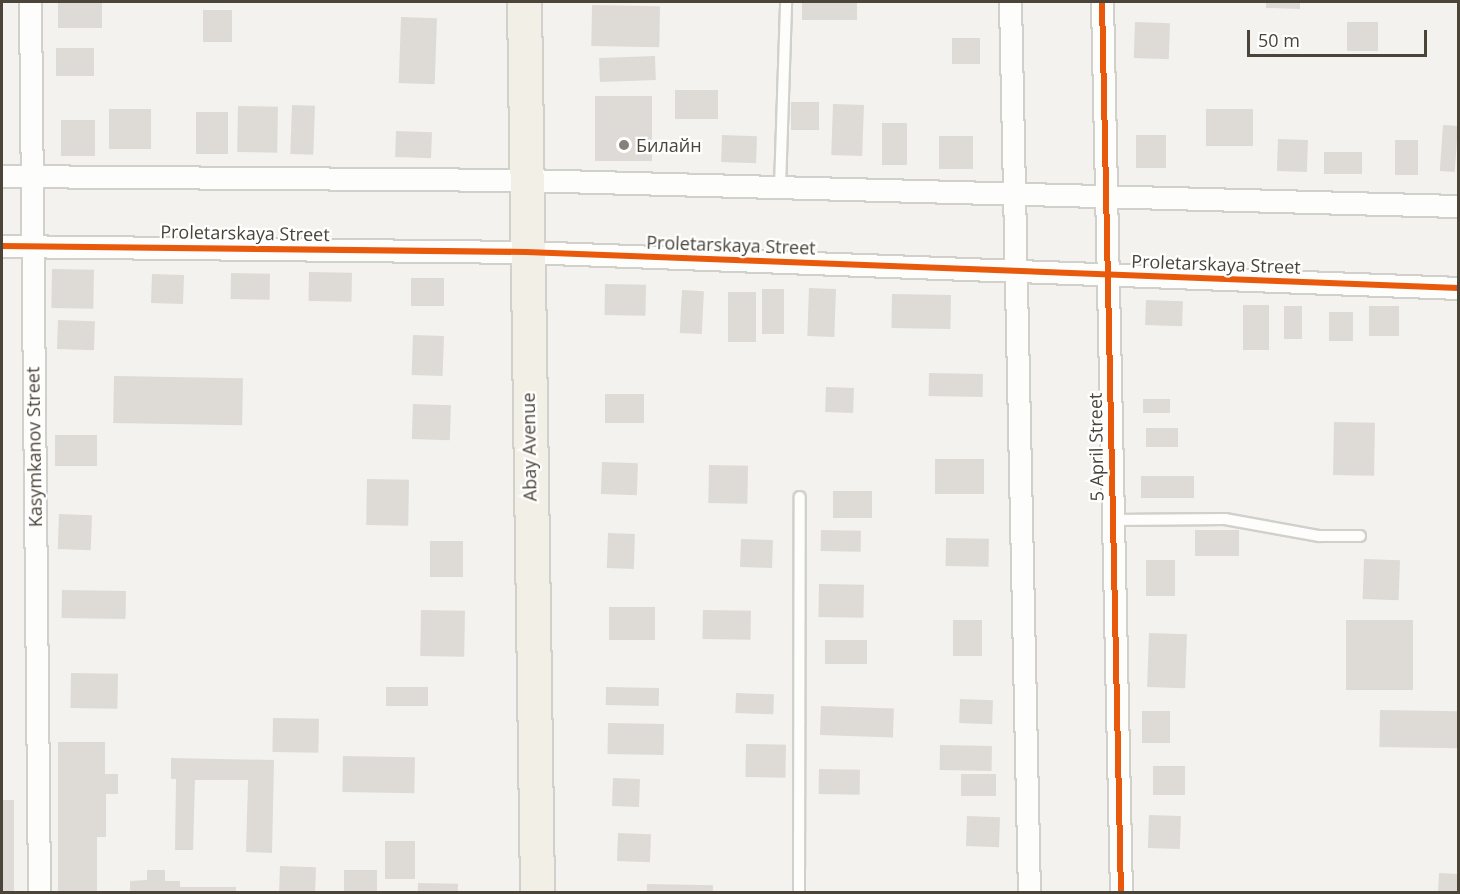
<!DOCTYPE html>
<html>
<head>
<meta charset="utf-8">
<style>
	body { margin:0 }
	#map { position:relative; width:1460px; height:894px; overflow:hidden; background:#f4f2ee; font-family:"Open Sans",sans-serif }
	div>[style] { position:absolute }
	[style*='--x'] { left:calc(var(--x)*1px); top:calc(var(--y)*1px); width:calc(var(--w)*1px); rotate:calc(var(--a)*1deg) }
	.building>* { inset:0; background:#dedbd6; transform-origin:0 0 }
	.roads { filter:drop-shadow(2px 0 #d2d0cb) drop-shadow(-2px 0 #d2d0cb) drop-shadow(0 2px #d2d0cb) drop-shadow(0 -2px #d2d0cb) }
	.service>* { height:10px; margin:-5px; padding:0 5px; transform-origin:5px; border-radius:5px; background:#fdfdfc }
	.minor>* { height:21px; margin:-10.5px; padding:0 10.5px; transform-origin:10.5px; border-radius:10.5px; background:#fdfdfc }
	.primary>* { height:33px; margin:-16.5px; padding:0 16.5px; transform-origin:16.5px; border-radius:16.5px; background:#f2efe6 }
	.cycleway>* { height:6px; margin:-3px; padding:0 3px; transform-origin:3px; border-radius:3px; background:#e8590c }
	.dots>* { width:16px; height:16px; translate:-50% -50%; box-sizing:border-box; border:3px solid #fff; border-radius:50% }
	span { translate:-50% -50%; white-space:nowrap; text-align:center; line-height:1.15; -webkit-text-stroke:4.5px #fff; paint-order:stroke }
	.poi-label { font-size:18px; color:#4b4439 }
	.left { translate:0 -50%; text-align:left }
	.street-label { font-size:18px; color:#4b4439 }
	.frame { position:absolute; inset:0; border:3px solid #4b4439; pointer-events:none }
	.scale { position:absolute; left:1247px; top:30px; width:180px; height:27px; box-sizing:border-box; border:3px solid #4b4439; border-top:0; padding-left:8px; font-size:18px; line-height:21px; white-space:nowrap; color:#4b4439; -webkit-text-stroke:4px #fff; paint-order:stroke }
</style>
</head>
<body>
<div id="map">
	<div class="building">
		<div style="left:58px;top:2px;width:44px;height:26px"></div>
		<div style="left:802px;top:2px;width:55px;height:18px"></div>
		<div style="clip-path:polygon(1266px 2px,1300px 2px,1300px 9px,1266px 8px)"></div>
		<div style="left:592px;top:5px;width:68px;height:41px;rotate:1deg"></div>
		<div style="left:232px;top:10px;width:32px;height:29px;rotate:90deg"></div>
		<div style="left:401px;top:17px;width:36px;height:66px;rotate:2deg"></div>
		<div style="left:1135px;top:22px;width:35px;height:36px;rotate:2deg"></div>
		<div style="left:1347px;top:22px;width:31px;height:29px"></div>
		<div style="left:952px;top:38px;width:28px;height:26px"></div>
		<div style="left:56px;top:48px;width:38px;height:28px"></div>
		<div style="left:655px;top:56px;width:24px;height:56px;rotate:88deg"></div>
		<div style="left:675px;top:90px;width:43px;height:29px"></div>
		<div style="left:652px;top:96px;width:65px;height:57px;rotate:90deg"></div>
		<div style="left:791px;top:102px;width:28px;height:28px"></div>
		<div style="left:833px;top:104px;width:31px;height:51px;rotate:2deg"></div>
		<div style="left:292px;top:105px;width:23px;height:49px;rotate:2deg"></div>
		<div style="left:238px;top:106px;width:40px;height:46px;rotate:1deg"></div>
		<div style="left:109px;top:109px;width:42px;height:40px"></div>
		<div style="left:1206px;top:109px;width:47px;height:37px"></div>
		<div style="left:196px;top:112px;width:32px;height:42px"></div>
		<div style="left:61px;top:120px;width:34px;height:36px"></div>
		<div style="left:882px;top:123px;width:25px;height:42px"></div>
		<div style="left:1443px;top:125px;width:15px;height:46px;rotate:4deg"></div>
		<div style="left:396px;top:131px;width:36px;height:26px;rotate:2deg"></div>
		<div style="left:722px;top:135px;width:35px;height:27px;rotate:2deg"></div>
		<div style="left:1136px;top:135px;width:30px;height:33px"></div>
		<div style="left:939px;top:136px;width:34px;height:33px"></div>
		<div style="left:1278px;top:139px;width:30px;height:32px;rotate:2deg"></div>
		<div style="left:1395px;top:140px;width:23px;height:35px"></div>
		<div style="left:1324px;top:152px;width:38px;height:22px"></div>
		<div style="left:52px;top:269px;width:42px;height:39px;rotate:1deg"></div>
		<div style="left:309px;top:272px;width:43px;height:29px;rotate:1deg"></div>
		<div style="left:231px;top:273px;width:39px;height:26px;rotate:1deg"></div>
		<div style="left:152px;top:274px;width:32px;height:29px;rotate:2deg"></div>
		<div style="left:411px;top:278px;width:33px;height:28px"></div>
		<div style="left:605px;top:284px;width:41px;height:31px;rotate:1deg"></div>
		<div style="left:809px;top:288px;width:27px;height:48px;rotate:2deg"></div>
		<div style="left:762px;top:289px;width:22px;height:45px"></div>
		<div style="left:682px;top:290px;width:22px;height:43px;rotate:3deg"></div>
		<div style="left:728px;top:292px;width:28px;height:50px"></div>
		<div style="left:892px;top:294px;width:59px;height:34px;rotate:1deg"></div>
		<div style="left:1146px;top:300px;width:37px;height:25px;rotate:2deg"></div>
		<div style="left:1243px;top:305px;width:26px;height:45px"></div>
		<div style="left:1284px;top:306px;width:18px;height:33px"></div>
		<div style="left:1369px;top:306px;width:30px;height:30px"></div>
		<div style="left:1329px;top:312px;width:24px;height:29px"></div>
		<div style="left:58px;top:320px;width:37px;height:29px;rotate:2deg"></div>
		<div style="left:413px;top:335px;width:31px;height:40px;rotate:2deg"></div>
		<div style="left:929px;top:373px;width:54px;height:23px;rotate:1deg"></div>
		<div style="left:114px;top:376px;width:129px;height:47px;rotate:1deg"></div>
		<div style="left:826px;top:387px;width:28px;height:25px;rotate:2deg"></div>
		<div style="left:605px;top:394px;width:39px;height:29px"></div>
		<div style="left:1143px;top:399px;width:27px;height:14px"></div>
		<div style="left:413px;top:404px;width:38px;height:35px;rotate:2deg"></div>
		<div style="left:1334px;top:422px;width:41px;height:53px;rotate:1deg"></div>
		<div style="left:1146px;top:428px;width:32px;height:19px"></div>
		<div style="left:55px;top:435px;width:42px;height:31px"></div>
		<div style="left:935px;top:459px;width:49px;height:35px"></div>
		<div style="left:602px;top:462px;width:36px;height:32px;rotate:2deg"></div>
		<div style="left:709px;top:465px;width:39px;height:38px;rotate:1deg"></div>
		<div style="left:1141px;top:476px;width:53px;height:22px"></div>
		<div style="left:367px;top:479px;width:42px;height:46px;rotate:1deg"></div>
		<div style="left:833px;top:491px;width:39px;height:27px"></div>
		<div style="left:59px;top:514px;width:33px;height:35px;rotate:2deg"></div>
		<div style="left:821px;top:530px;width:40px;height:21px;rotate:1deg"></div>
		<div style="left:1195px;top:530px;width:44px;height:26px"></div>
		<div style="left:608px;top:533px;width:27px;height:35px;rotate:2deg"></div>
		<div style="left:946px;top:538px;width:43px;height:28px;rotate:1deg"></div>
		<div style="left:741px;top:539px;width:32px;height:28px;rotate:2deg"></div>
		<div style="left:430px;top:541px;width:33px;height:36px"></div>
		<div style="left:1364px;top:559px;width:36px;height:40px;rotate:2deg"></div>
		<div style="left:1146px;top:560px;width:29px;height:36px"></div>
		<div style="left:819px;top:584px;width:45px;height:33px;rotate:1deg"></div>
		<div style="left:62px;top:590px;width:64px;height:28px;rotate:1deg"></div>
		<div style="left:609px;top:607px;width:46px;height:33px"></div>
		<div style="left:421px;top:610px;width:44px;height:46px;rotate:1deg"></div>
		<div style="left:703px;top:610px;width:48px;height:29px;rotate:1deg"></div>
		<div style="left:953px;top:620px;width:29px;height:36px"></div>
		<div style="left:1346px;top:620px;width:67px;height:70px"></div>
		<div style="left:1149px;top:633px;width:38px;height:54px;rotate:2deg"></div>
		<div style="left:825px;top:640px;width:42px;height:24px"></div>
		<div style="left:71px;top:673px;width:47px;height:35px;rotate:1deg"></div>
		<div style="left:386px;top:687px;width:42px;height:19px"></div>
		<div style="left:606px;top:687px;width:53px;height:18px;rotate:1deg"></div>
		<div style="left:736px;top:693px;width:38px;height:20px;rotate:2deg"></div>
		<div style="left:960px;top:699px;width:33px;height:24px;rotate:2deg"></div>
		<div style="left:821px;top:706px;width:73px;height:29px;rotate:2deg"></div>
		<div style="left:1380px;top:710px;width:78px;height:37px;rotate:1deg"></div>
		<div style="left:1142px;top:711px;width:28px;height:32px"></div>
		<div style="left:273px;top:718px;width:46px;height:34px;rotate:1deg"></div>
		<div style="left:608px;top:723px;width:56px;height:31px;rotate:1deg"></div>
		<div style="clip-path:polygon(58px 742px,105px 742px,105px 774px,118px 774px,118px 794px,106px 794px,106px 837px,97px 837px,97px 892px,58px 892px)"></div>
		<div style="left:746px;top:744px;width:40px;height:33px;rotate:1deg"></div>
		<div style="left:940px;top:745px;width:52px;height:25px;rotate:1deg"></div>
		<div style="left:343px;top:756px;width:72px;height:36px;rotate:1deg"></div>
		<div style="clip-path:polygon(171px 758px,274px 760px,272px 853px,246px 852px,248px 780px,195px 780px,193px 850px,175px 850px,176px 779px,171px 779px)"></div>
		<div style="left:1153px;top:766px;width:32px;height:29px"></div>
		<div style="left:819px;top:769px;width:41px;height:25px;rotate:1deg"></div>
		<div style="left:961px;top:774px;width:35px;height:22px"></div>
		<div style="left:613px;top:778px;width:27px;height:28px;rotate:2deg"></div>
		<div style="left:2px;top:800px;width:12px;height:92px"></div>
		<div style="left:1149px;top:815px;width:32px;height:33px;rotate:2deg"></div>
		<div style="left:967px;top:816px;width:33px;height:30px;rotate:2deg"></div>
		<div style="left:618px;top:833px;width:33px;height:28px;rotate:2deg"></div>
		<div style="left:385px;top:841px;width:30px;height:38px"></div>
		<div style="left:280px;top:866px;width:36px;height:26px;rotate:2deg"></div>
		<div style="clip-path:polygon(147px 870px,165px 870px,165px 881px,180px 881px,180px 887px,236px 887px,236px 892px,130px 892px,130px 881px,147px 880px)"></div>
		<div style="left:344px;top:870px;width:33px;height:22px"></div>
		<div style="left:1439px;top:873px;width:19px;height:19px;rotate:3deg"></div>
		<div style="left:418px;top:883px;width:40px;height:9px;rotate:1deg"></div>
		<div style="left:647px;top:884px;width:66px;height:8px;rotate:1deg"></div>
	</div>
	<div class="roads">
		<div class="service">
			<div style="--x:780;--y:187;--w:185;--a:-88.1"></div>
			<div style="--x:1113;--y:520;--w:112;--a:-0.5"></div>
			<div style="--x:1225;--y:519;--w:96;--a:10.3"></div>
			<div style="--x:1319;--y:536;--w:41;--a:0"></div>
			<div style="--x:799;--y:892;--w:395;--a:-89.9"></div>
		</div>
		<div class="minor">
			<div style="--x:30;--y:2;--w:890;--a:89.42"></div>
			<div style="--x:1010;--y:2;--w:890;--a:88.78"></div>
			<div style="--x:1102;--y:2;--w:890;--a:88.78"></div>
			<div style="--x:2;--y:176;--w:523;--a:0.44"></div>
			<div style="--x:525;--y:180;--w:933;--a:1.6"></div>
			<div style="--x:2;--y:246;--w:524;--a:0.66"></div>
			<div style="--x:526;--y:252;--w:933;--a:2.21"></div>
		</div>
		<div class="primary">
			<div style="--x:524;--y:2;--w:890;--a:89.16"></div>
		</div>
	</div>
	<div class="cycleway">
		<div style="--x:1102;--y:2;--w:890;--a:88.78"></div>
		<div style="--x:2;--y:246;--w:524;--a:0.66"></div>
		<div style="--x:526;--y:252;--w:933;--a:2.21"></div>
	</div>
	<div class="dots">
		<div style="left:624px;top:145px;background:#868178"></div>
	</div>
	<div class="poi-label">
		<span class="left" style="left:636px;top:145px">Билайн</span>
	</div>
	<div class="street-label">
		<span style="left:245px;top:233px;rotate:1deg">Proletarskaya Street</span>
		<span style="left:731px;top:245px;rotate:2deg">Proletarskaya Street</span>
		<span style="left:1216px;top:264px;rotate:2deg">Proletarskaya Street</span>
		<span style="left:34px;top:447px;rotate:-91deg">Kasymkanov Street</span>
		<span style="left:529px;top:447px;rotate:-91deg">Abay Avenue</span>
		<span style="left:1096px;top:447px;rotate:-91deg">5 April Street</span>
	</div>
	<div class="frame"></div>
	<div class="scale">50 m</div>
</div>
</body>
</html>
